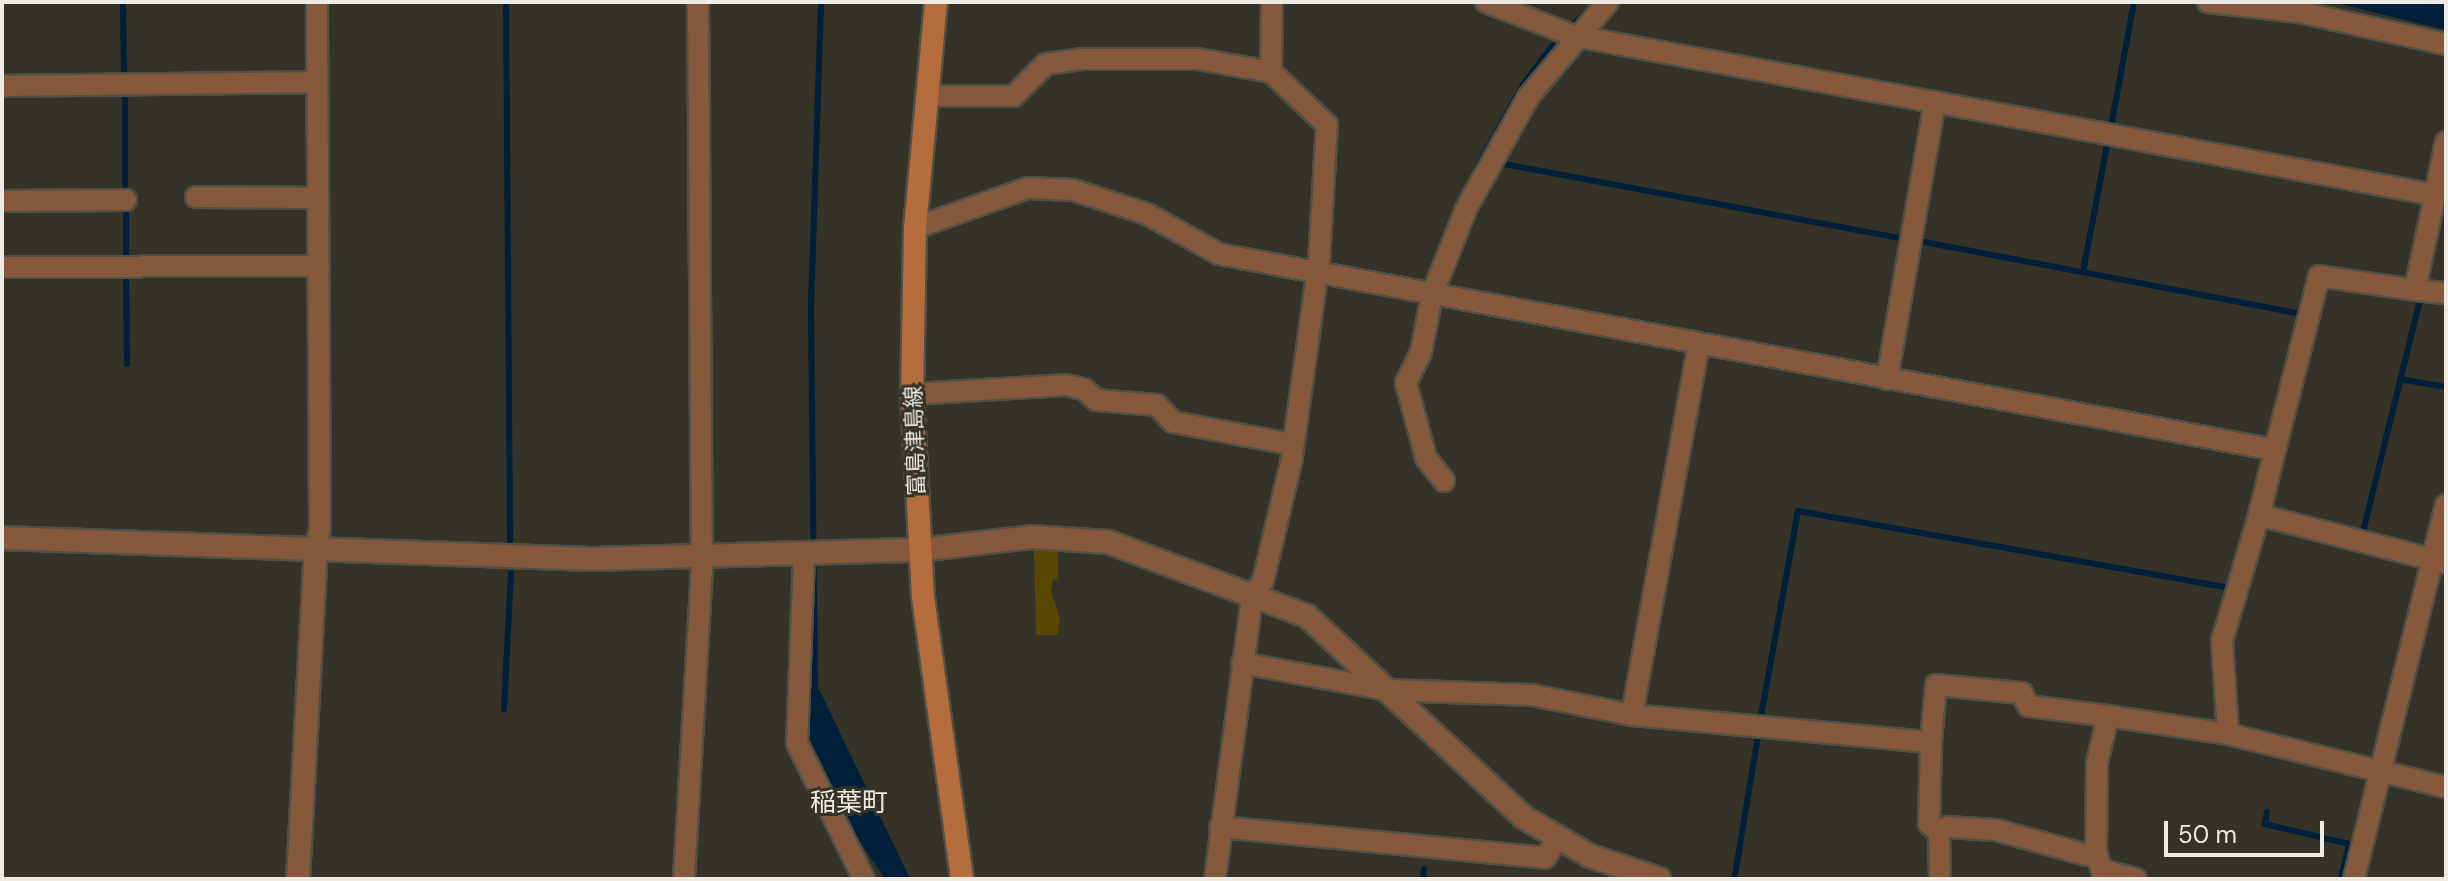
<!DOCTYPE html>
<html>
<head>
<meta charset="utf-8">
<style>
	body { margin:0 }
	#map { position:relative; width:2448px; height:881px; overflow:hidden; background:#353227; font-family:"DM Sans","Noto Sans JP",sans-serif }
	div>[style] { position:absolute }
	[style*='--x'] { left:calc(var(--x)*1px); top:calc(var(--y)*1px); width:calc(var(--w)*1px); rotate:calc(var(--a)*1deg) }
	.green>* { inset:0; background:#574703 }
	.water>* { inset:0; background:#001f39 }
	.stream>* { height:6px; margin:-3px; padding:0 3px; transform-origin:3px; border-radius:3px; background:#001f39 }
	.roads { filter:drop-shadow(2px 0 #525045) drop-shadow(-2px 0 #525045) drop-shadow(0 2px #525045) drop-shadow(0 -2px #525045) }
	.minor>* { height:20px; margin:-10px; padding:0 10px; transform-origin:10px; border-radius:10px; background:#86593c }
	.tertiary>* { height:22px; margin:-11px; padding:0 11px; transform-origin:11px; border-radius:11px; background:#86593c }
	.secondary>* { height:22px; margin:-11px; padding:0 11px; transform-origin:11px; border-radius:11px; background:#b56d3d }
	span { translate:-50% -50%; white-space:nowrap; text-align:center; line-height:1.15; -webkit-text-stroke:6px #353227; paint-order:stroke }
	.street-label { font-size:22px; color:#edebe4 }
	.quarter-label { font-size:26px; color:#edebe4 }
	.frame { position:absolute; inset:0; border:4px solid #edebe4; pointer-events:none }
	.scale { position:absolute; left:2164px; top:821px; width:160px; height:36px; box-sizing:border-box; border:4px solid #edebe4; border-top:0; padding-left:10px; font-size:24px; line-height:28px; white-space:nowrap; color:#edebe4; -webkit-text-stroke:6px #353227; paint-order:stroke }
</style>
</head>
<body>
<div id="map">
	<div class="green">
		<div style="clip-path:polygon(1058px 544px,1058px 580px,1053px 579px,1051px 591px,1060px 618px,1058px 635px,1036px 635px,1034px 547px)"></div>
	</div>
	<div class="water">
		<div style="clip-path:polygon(2332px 2px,2446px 2px,2446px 30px)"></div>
		<div style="clip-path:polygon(806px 687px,819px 689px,910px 879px,885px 879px,840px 812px,808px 738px)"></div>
	</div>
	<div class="stream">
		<div style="--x:123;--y:2;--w:70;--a:89.2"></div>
		<div style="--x:506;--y:2;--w:538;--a:89.57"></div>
		<div style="--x:1573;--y:25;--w:25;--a:-43"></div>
		<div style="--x:125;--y:99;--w:86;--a:90"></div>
		<div style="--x:2111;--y:127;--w:127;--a:-79.6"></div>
		<div style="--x:1504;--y:164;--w:407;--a:10.6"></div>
		<div style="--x:1477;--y:168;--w:94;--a:-61.2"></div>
		<div style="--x:1522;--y:86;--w:51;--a:-52.9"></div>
		<div style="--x:126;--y:212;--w:43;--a:90"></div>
		<div style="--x:1919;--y:241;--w:391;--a:10.8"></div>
		<div style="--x:2083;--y:272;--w:134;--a:-79.3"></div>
		<div style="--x:126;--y:279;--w:85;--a:89.3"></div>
		<div style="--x:2400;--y:379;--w:47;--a:9.9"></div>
		<div style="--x:2362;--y:536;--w:244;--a:-76.2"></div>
		<div style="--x:815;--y:694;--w:389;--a:-90.6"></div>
		<div style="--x:811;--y:305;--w:303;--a:-88.1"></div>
		<div style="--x:504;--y:709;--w:136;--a:-87.1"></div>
		<div style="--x:1760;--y:722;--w:214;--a:-79.8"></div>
		<div style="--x:1798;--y:511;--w:439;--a:10.1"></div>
		<div style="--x:2267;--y:812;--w:12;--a:99"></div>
		<div style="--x:2265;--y:824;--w:86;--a:13.4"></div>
		<div style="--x:2349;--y:844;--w:36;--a:103"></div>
		<div style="--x:1735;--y:875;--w:141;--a:-80.6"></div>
		<div style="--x:1423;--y:879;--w:10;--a:-84"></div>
	</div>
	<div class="roads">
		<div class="minor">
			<div style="--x:1486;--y:2;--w:94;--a:21.1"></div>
			<div style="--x:1574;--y:36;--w:367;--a:10.4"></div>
			<div style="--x:2208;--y:2;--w:92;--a:6.3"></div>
			<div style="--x:2299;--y:12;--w:150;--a:12.3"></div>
			<div style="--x:2;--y:86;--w:315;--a:-0.7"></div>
			<div style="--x:926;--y:96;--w:88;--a:0"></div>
			<div style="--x:1014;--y:96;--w:45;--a:-45"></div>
			<div style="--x:1046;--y:64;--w:35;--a:-8"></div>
			<div style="--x:1081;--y:59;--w:117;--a:0"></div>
			<div style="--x:1198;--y:59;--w:74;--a:10.1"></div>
			<div style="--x:2435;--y:195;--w:97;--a:101.9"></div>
			<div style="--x:2415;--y:290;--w:31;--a:6"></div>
			<div style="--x:196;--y:197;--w:122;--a:0.5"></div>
			<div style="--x:2;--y:201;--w:124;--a:-0.5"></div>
			<div style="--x:915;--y:228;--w:120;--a:-19.5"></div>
			<div style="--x:1028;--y:188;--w:45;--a:2.5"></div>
			<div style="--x:1073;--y:190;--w:78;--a:18"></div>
			<div style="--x:1147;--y:214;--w:82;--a:29.1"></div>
			<div style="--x:1219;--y:254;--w:1074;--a:10.51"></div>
			<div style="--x:2275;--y:450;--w:67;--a:103.8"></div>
			<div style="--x:2259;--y:515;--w:193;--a:14.4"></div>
			<div style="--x:2;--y:267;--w:317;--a:-0.2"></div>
			<div style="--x:1887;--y:379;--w:281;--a:-80.2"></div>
			<div style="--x:1935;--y:102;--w:509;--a:10.54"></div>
			<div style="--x:2435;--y:195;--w:54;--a:-78.3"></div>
			<div style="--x:912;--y:394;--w:154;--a:-3.3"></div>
			<div style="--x:1066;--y:385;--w:18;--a:13"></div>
			<div style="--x:1084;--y:389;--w:16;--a:43"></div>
			<div style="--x:1096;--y:400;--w:61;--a:4.7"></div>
			<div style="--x:1157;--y:405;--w:23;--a:47"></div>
			<div style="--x:1173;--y:422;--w:120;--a:10.6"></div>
			<div style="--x:2275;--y:450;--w:179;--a:-75.8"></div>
			<div style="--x:2319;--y:276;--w:97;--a:8.3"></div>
			<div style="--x:1444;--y:481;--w:29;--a:-128"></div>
			<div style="--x:1426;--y:458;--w:78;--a:-104.9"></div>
			<div style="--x:1406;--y:383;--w:34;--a:-64"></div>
			<div style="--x:1421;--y:352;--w:58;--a:-79.1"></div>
			<div style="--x:1432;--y:295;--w:92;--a:-68.4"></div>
			<div style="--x:1466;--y:209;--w:129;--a:-60.9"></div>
			<div style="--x:1529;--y:96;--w:123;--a:-50"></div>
			<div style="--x:316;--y:550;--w:22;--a:-80"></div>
			<div style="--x:320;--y:528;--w:526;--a:-90.33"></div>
			<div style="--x:804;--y:555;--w:188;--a:92.1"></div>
			<div style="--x:797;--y:743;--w:152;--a:63.8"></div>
			<div style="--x:1242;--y:663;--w:148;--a:10.5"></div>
			<div style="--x:1388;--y:690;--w:144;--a:2"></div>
			<div style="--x:1532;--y:695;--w:102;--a:11.3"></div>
			<div style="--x:1632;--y:715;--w:377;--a:-79.8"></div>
			<div style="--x:1632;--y:715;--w:300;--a:5.2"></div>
			<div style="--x:1931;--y:742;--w:82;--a:91.4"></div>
			<div style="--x:1929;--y:824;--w:13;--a:39"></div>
			<div style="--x:1939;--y:832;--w:47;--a:88.8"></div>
			<div style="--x:2108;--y:716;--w:121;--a:8.5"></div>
			<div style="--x:2228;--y:734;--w:224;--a:13.7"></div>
			<div style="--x:2228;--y:734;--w:93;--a:-93.7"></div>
			<div style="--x:2222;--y:641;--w:131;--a:-73.6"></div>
			<div style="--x:1931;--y:742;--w:57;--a:-85"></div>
			<div style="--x:1936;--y:685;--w:86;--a:5.3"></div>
			<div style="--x:2022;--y:693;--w:14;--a:65"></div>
			<div style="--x:2028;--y:706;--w:81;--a:7.1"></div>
			<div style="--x:2108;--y:716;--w:48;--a:103.2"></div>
			<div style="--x:2097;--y:763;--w:89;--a:90.6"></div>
			<div style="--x:2096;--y:852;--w:28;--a:73"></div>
			<div style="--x:1220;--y:827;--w:326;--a:5.4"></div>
			<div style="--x:1545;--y:858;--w:20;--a:-57"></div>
			<div style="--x:1939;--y:832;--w:9;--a:-32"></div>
			<div style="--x:1947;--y:827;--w:49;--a:3.5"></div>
			<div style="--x:1996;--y:830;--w:94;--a:15.4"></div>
			<div style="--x:2087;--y:855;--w:9;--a:-18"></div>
			<div style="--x:2106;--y:871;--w:31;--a:15"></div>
			<div style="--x:684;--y:879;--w:309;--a:-86.7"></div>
			<div style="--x:702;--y:571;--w:569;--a:-90.4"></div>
			<div style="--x:1215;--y:879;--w:283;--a:-82.5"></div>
			<div style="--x:1252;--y:598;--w:20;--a:-57"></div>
			<div style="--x:1263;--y:581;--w:121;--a:-76.7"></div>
			<div style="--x:1291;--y:463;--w:203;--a:-82.1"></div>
			<div style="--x:1319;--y:262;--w:137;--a:-86.7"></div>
			<div style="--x:1327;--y:125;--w:77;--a:-136.6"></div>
			<div style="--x:1271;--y:72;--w:70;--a:-89.2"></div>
			<div style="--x:2354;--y:879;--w:385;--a:-76.2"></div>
		</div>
		<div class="tertiary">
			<div style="--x:2;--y:538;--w:590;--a:2.04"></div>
			<div style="--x:592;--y:559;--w:327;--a:-1.6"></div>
			<div style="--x:919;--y:550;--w:114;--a:-6.6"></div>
			<div style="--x:1032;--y:537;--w:76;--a:3.8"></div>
			<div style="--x:1108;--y:542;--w:212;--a:20.4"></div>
			<div style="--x:1307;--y:616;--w:295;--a:42.9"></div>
			<div style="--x:1523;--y:817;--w:78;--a:30.2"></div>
			<div style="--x:1590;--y:856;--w:73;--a:18.4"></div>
			<div style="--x:298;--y:879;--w:329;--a:-86.9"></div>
		</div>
		<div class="secondary">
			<div style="--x:936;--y:2;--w:227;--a:95.3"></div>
			<div style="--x:915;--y:228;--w:166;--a:91"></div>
			<div style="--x:912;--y:394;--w:203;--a:86.9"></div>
			<div style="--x:923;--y:597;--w:285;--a:82.1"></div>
		</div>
	</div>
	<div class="street-label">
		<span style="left:915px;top:441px;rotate:-92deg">富島津島線</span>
	</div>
	<div class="quarter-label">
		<span style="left:849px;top:803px">稲葉町</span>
	</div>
	<div class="frame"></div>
	<div class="scale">50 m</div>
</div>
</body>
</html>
